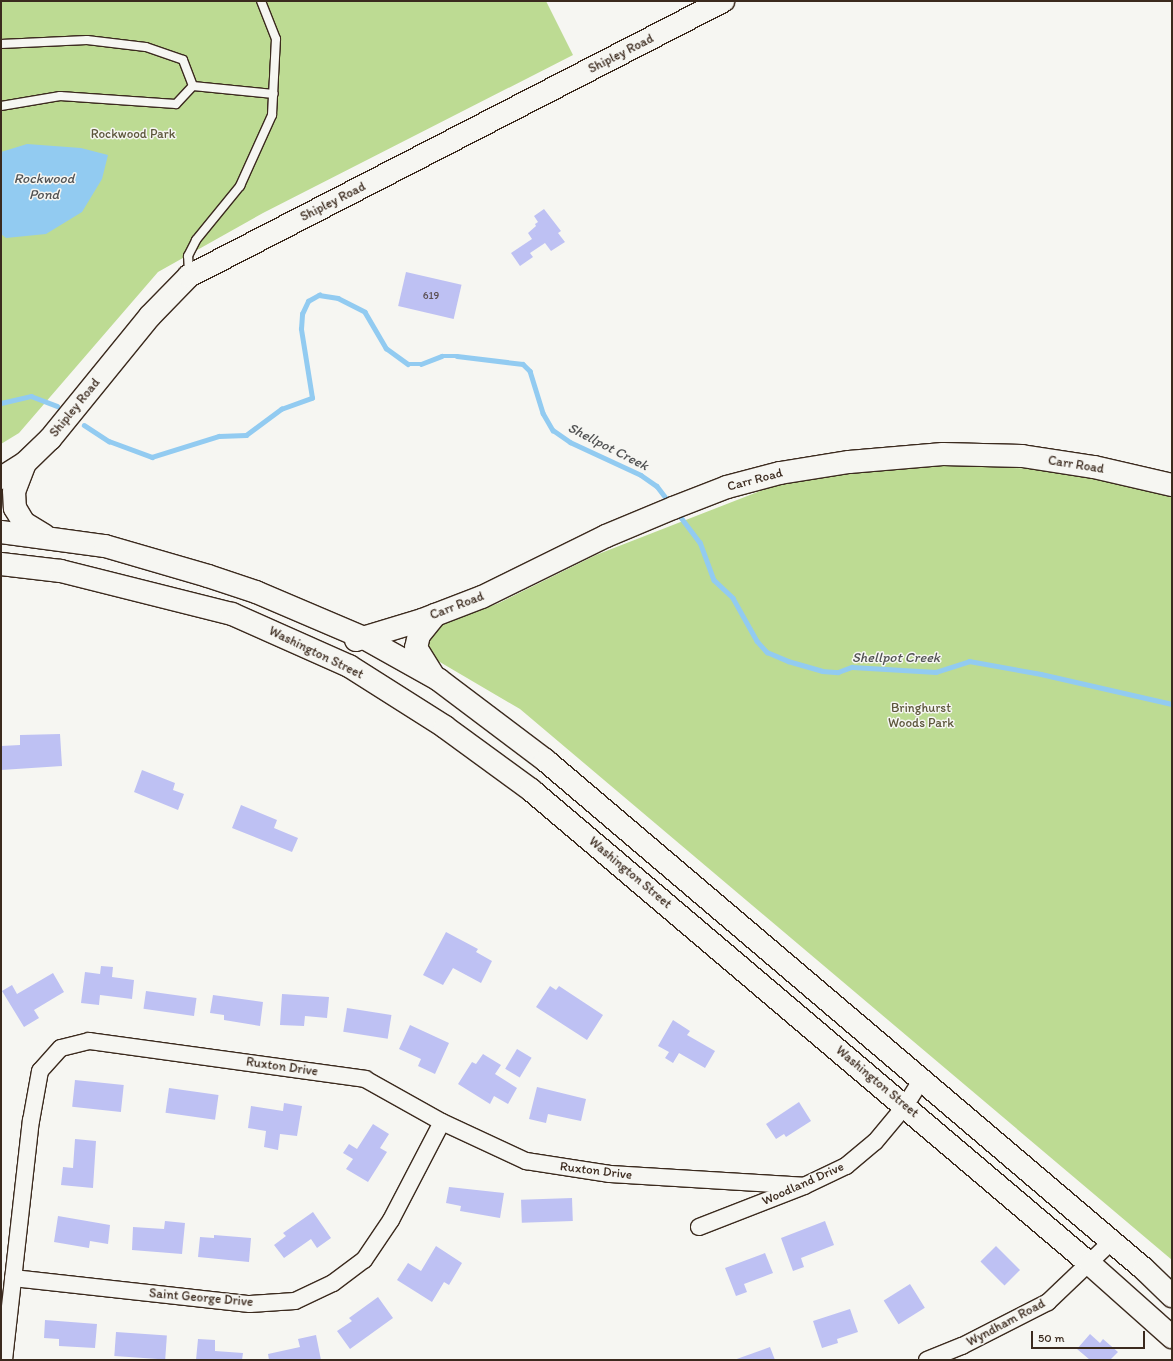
<!DOCTYPE html>
<html>
<head>
<meta charset="utf-8">
<style>
	body { margin:0 }
	#map { position:relative; width:1173px; height:1361px; overflow:hidden; background:#f6f6f2; font-family:Itim,sans-serif }
	div>[style] { position:absolute }
	[style*='--x'] { left:calc(var(--x)*1px); top:calc(var(--y)*1px); width:calc(var(--w)*1px); rotate:calc(var(--a)*1deg) }
	.green>* { inset:0; background:#bddb93 }
	.water>* { inset:0; background:#92cbf1 }
	.stream>* { height:4.5px; margin:-2.25px; padding:0 2.25px; transform-origin:2.25px; border-radius:2.25px; background:#92cbf1 }
	.building>* { inset:0; background:#bec1f3; transform-origin:0 0 }
	.roads { filter:drop-shadow(1px 0 #3b2a1e) drop-shadow(-1px 0 #3b2a1e) drop-shadow(0 1px #3b2a1e) drop-shadow(0 -1px #3b2a1e) }
	.lane>* { height:8px; margin:-4px; padding:0 4px; transform-origin:4px; border-radius:4px; background:#f6f6f2 }
	.street>* { height:16px; margin:-8px; padding:0 8px; transform-origin:8px; border-radius:8px; background:#f6f6f2 }
	.secondary>* { height:22px; margin:-11px; padding:0 11px; transform-origin:11px; border-radius:11px; background:#f6f6f2 }
	span { translate:-50% -50%; white-space:nowrap; text-align:center; line-height:1.15; -webkit-text-stroke:3px #f6f6f2; paint-order:stroke }
	.number-label { font-size:11px; color:#5c5053 }
	.number-label span { -webkit-text-stroke-width:0 }
	.street-label { font-size:13px; color:#3b2a1e }
	.park-label { font-size:13px; color:#5c563b }
	.water-label { font-size:14px; color:#515253; font-style:italic }
	.frame { position:absolute; inset:0; border:2px solid #3b2a1e; pointer-events:none }
	.scale { position:absolute; left:1031px; top:1331px; width:114px; height:18px; box-sizing:border-box; border:2px solid #3b2a1e; border-top:0; padding-left:5px; font-size:12px; line-height:14px; white-space:nowrap; color:#3b2a1e; -webkit-text-stroke:3px #f6f6f2; paint-order:stroke }
</style>
</head>
<body>
<div id="map">
	<div class="green">
		<div style="clip-path:polygon(1px 1px,546px 1px,573px 55px,263px 213px,158px 272px,19px 433px,1px 444px)"></div>
		<div style="clip-path:polygon(943px 464px,1050px 470px,1172px 495px,1172px 1260px,520px 709px,433px 658px,427px 650px,427px 640px,441px 625px,499px 603px,596px 555px,778px 484px,854px 469px)"></div>
	</div>
	<div class="water">
		<div style="clip-path:polygon(27px 144px,81px 148px,108px 155px,102px 179px,82px 212px,46px 234px,6px 238px,1px 234px,1px 152px)"></div>
	</div>
	<div class="stream">
		<div style="--x:1;--y:403;--w:31;--a:-13"></div>
		<div style="--x:31;--y:396;--w:28;--a:21"></div>
		<div style="--x:84;--y:425;--w:30;--a:33"></div>
		<div style="--x:109;--y:441;--w:46;--a:20.4"></div>
		<div style="--x:152;--y:457;--w:70;--a:-17.4"></div>
		<div style="--x:219;--y:436;--w:27;--a:-2"></div>
		<div style="--x:246;--y:435;--w:44;--a:-36.6"></div>
		<div style="--x:281;--y:409;--w:33;--a:-20"></div>
		<div style="--x:312;--y:398;--w:70;--a:-99.1"></div>
		<div style="--x:301;--y:329;--w:15;--a:-86"></div>
		<div style="--x:302;--y:314;--w:14;--a:-65"></div>
		<div style="--x:308;--y:301;--w:13;--a:-29"></div>
		<div style="--x:319;--y:295;--w:19;--a:9"></div>
		<div style="--x:338;--y:298;--w:30;--a:27"></div>
		<div style="--x:365;--y:312;--w:42;--a:59.7"></div>
		<div style="--x:386;--y:348;--w:27;--a:36"></div>
		<div style="--x:408;--y:364;--w:13;--a:0"></div>
		<div style="--x:421;--y:364;--w:22;--a:-21"></div>
		<div style="--x:442;--y:356;--w:15;--a:0"></div>
		<div style="--x:457;--y:356;--w:66;--a:6.9"></div>
		<div style="--x:523;--y:364;--w:10;--a:45"></div>
		<div style="--x:530;--y:371;--w:44;--a:72.8"></div>
		<div style="--x:543;--y:413;--w:20;--a:60"></div>
		<div style="--x:553;--y:430;--w:21;--a:35"></div>
		<div style="--x:570;--y:442;--w:78;--a:24.9"></div>
		<div style="--x:641;--y:475;--w:19;--a:35"></div>
		<div style="--x:657;--y:486;--w:21;--a:53"></div>
		<div style="--x:677;--y:512;--w:38;--a:53"></div>
		<div style="--x:700;--y:542;--w:40;--a:69.8"></div>
		<div style="--x:714;--y:580;--w:26;--a:43"></div>
		<div style="--x:733;--y:598;--w:49;--a:60.8"></div>
		<div style="--x:757;--y:641;--w:15;--a:48"></div>
		<div style="--x:767;--y:652;--w:23;--a:23"></div>
		<div style="--x:788;--y:661;--w:35;--a:16"></div>
		<div style="--x:822;--y:671;--w:16;--a:4"></div>
		<div style="--x:838;--y:672;--w:15;--a:-20"></div>
		<div style="--x:852;--y:667;--w:84;--a:3.4"></div>
		<div style="--x:936;--y:672;--w:35;--a:-18"></div>
		<div style="--x:969;--y:661;--w:73;--a:10.2"></div>
		<div style="--x:1041;--y:674;--w:134;--a:12.9"></div>
	</div>
	<div class="building">
		<div style="clip-path:polygon(544px 209px,561px 231px,558px 233px,565px 242px,551px 251px,545px 243px,530px 253px,533px 257px,520px 266px,511px 253px,532px 239px,528px 233px,536px 226px,535px 224px,538px 222px,534px 216px)"></div>
		<div style="left:406px;top:272px;width:57px;height:35px;rotate:13deg"></div>
		<div style="clip-path:polygon(60px 734px,62px 766px,1px 770px,1px 746px,20px 745px,20px 735px)"></div>
		<div style="clip-path:polygon(142px 770px,175px 783px,173px 790px,184px 794px,178px 810px,134px 792px)"></div>
		<div style="clip-path:polygon(241px 805px,277px 820px,274px 828px,298px 838px,292px 852px,232px 828px)"></div>
		<div style="clip-path:polygon(446px 932px,478px 949px,476px 952px,492px 961px,481px 983px,453px 968px,443px 985px,423px 975px)"></div>
		<div style="clip-path:polygon(101px 966px,113px 967px,112px 977px,134px 980px,132px 999px,100px 995px,99px 1005px,81px 1003px,85px 972px,100px 974px)"></div>
		<div style="clip-path:polygon(53px 973px,64px 992px,34px 1010px,39px 1018px,24px 1027px,2px 991px,12px 985px,17px 994px)"></div>
		<div style="clip-path:polygon(550px 986px,556px 990px,559px 986px,603px 1015px,587px 1040px,536px 1007px)"></div>
		<div style="left:146px;top:991px;width:51px;height:18px;rotate:8deg"></div>
		<div style="clip-path:polygon(282px 994px,329px 997px,327px 1018px,305px 1016px,304px 1026px,280px 1025px)"></div>
		<div style="clip-path:polygon(213px 995px,263px 1002px,260px 1026px,224px 1020px,224px 1015px,210px 1013px)"></div>
		<div style="left:347px;top:1008px;width:45px;height:24px;rotate:9deg"></div>
		<div style="clip-path:polygon(673px 1020px,690px 1031px,687px 1035px,715px 1051px,705px 1068px,679px 1053px,673px 1063px,665px 1058px,669px 1052px,658px 1046px)"></div>
		<div style="clip-path:polygon(410px 1025px,449px 1043px,435px 1074px,418px 1066px,421px 1059px,399px 1049px)"></div>
		<div style="left:517px;top:1049px;width:17px;height:23px;rotate:31deg"></div>
		<div style="clip-path:polygon(483px 1054px,501px 1065px,495px 1074px,517px 1088px,508px 1104px,494px 1096px,490px 1104px,458px 1084px,472px 1062px,476px 1064px)"></div>
		<div style="left:75px;top:1080px;width:49px;height:27px;rotate:6deg"></div>
		<div style="clip-path:polygon(537px 1087px,586px 1099px,581px 1121px,548px 1114px,546px 1123px,529px 1119px)"></div>
		<div style="left:169px;top:1088px;width:50px;height:25px;rotate:8deg"></div>
		<div style="clip-path:polygon(799px 1102px,811px 1121px,786px 1137px,784px 1134px,776px 1139px,766px 1124px)"></div>
		<div style="clip-path:polygon(284px 1103px,302px 1106px,297px 1136px,280px 1134px,278px 1150px,264px 1147px,266px 1131px,248px 1128px,251px 1106px,283px 1111px)"></div>
		<div style="clip-path:polygon(373px 1124px,389px 1134px,380px 1148px,387px 1152px,368px 1182px,346px 1169px,353px 1159px,343px 1153px,349px 1144px,357px 1149px)"></div>
		<div style="clip-path:polygon(75px 1139px,96px 1141px,93px 1188px,61px 1185px,63px 1167px,73px 1168px)"></div>
		<div style="clip-path:polygon(449px 1187px,504px 1193px,500px 1218px,460px 1211px,461px 1206px,446px 1203px)"></div>
		<div style="left:572px;top:1198px;width:23px;height:51px;rotate:88deg"></div>
		<div style="clip-path:polygon(313px 1212px,331px 1238px,317px 1248px,311px 1239px,284px 1258px,274px 1245px,286px 1236px,283px 1233px)"></div>
		<div style="clip-path:polygon(58px 1216px,110px 1225px,108px 1244px,90px 1241px,89px 1248px,54px 1242px)"></div>
		<div style="clip-path:polygon(165px 1221px,185px 1223px,182px 1254px,132px 1250px,133px 1227px,164px 1229px)"></div>
		<div style="clip-path:polygon(825px 1221px,834px 1245px,801px 1258px,804px 1267px,793px 1271px,781px 1238px)"></div>
		<div style="clip-path:polygon(214px 1235px,251px 1238px,249px 1262px,198px 1257px,200px 1237px,214px 1238px)"></div>
		<div style="clip-path:polygon(436px 1246px,462px 1263px,449px 1285px,444px 1282px,432px 1302px,397px 1280px,408px 1263px,421px 1271px)"></div>
		<div style="left:996px;top:1246px;width:34px;height:22px;rotate:45deg"></div>
		<div style="clip-path:polygon(765px 1253px,773px 1273px,744px 1284px,747px 1292px,736px 1296px,725px 1268px)"></div>
		<div style="left:910px;top:1284px;width:28px;height:31px;rotate:58deg"></div>
		<div style="clip-path:polygon(378px 1297px,393px 1318px,350px 1349px,337px 1331px,352px 1321px,349px 1318px)"></div>
		<div style="clip-path:polygon(850px 1309px,858px 1332px,837px 1339px,838px 1343px,822px 1348px,813px 1321px)"></div>
		<div style="clip-path:polygon(45px 1320px,97px 1324px,95px 1348px,59px 1346px,59px 1339px,44px 1338px)"></div>
		<div style="left:116px;top:1332px;width:51px;height:24px;rotate:4deg"></div>
		<div style="clip-path:polygon(1090px 1334px,1100px 1343px,1103px 1339px,1118px 1352px,1110px 1360px,1090px 1360px,1077px 1349px)"></div>
		<div style="clip-path:polygon(316px 1335px,321px 1360px,269px 1360px,268px 1354px,300px 1347px,298px 1339px)"></div>
		<div style="clip-path:polygon(198px 1339px,215px 1340px,215px 1351px,243px 1353px,242px 1360px,196px 1360px)"></div>
		<div style="clip-path:polygon(770px 1347px,775px 1360px,734px 1360px)"></div>
	</div>
	<div class="roads">
		<div class="lane">
			<div style="--x:1;--y:44;--w:86;--a:-2.7"></div>
			<div style="--x:87;--y:40;--w:59;--a:6.8"></div>
			<div style="--x:146;--y:47;--w:39;--a:19"></div>
			<div style="--x:183;--y:60;--w:28;--a:69"></div>
			<div style="--x:1;--y:106;--w:60;--a:-9.6"></div>
			<div style="--x:60;--y:96;--w:116;--a:3.9"></div>
			<div style="--x:176;--y:104;--w:25;--a:-47"></div>
			<div style="--x:193;--y:86;--w:81;--a:5.6"></div>
			<div style="--x:189;--y:273;--w:17;--a:-93"></div>
			<div style="--x:188;--y:256;--w:18;--a:-63"></div>
			<div style="--x:196;--y:240;--w:70;--a:-50.8"></div>
			<div style="--x:240;--y:186;--w:78;--a:-65.7"></div>
			<div style="--x:272;--y:115;--w:76;--a:-87"></div>
			<div style="--x:276;--y:39;--w:41;--a:-111.5"></div>
		</div>
		<div class="street">
			<div style="--x:699;--y:1227;--w:113;--a:-21.3"></div>
			<div style="--x:804;--y:1186;--w:47;--a:-25.5"></div>
			<div style="--x:846;--y:1166;--w:38;--a:-40"></div>
			<div style="--x:875;--y:1142;--w:47;--a:-50.2"></div>
			<div style="--x:905;--y:1106;--w:31;--a:-58"></div>
			<div style="--x:13;--y:1278;--w:238;--a:6.3"></div>
			<div style="--x:250;--y:1304;--w:45;--a:-3.8"></div>
			<div style="--x:295;--y:1301;--w:42;--a:-25.3"></div>
			<div style="--x:333;--y:1283;--w:39;--a:-37"></div>
			<div style="--x:364;--y:1260;--w:48;--a:-56"></div>
			<div style="--x:391;--y:1220;--w:110;--a:-62.5"></div>
			<div style="--x:4;--y:1360;--w:241;--a:-83.6"></div>
			<div style="--x:31;--y:1121;--w:51;--a:-79.8"></div>
			<div style="--x:40;--y:1071;--w:31;--a:-48"></div>
			<div style="--x:61;--y:1048;--w:29;--a:-14"></div>
			<div style="--x:89;--y:1041;--w:279;--a:7.8"></div>
			<div style="--x:365;--y:1079;--w:88;--a:29.2"></div>
			<div style="--x:442;--y:1122;--w:93;--a:24.9"></div>
			<div style="--x:526;--y:1161;--w:85;--a:8.8"></div>
			<div style="--x:610;--y:1174;--w:194;--a:3.5"></div>
			<div style="--x:927;--y:1360;--w:38;--a:-22"></div>
			<div style="--x:962;--y:1346;--w:97;--a:-27.1"></div>
			<div style="--x:1048;--y:1302;--w:88;--a:-43.6"></div>
		</div>
		<div class="secondary">
			<div style="--x:25;--y:463;--w:30;--a:111"></div>
			<div style="--x:14;--y:491;--w:17;--a:87"></div>
			<div style="--x:15;--y:508;--w:17;--a:59"></div>
			<div style="--x:24;--y:523;--w:23;--a:31"></div>
			<div style="--x:1;--y:478;--w:28;--a:-32"></div>
			<div style="--x:25;--y:463;--w:35;--a:-44"></div>
			<div style="--x:50;--y:439;--w:159;--a:-50.9"></div>
			<div style="--x:150;--y:316;--w:56;--a:-45.7"></div>
			<div style="--x:189;--y:276;--w:601;--a:-27.25"></div>
			<div style="--x:1;--y:532;--w:105;--a:7.7"></div>
			<div style="--x:105;--y:546;--w:107;--a:16.2"></div>
			<div style="--x:208;--y:576;--w:51;--a:18.4"></div>
			<div style="--x:256;--y:592;--w:117;--a:23.1"></div>
			<div style="--x:364;--y:638;--w:86;--a:29.2"></div>
			<div style="--x:439;--y:680;--w:133;--a:37"></div>
			<div style="--x:545;--y:760;--w:786;--a:40.36"></div>
			<div style="--x:1144;--y:1269;--w:39;--a:44"></div>
			<div style="--x:1;--y:564;--w:60;--a:6.7"></div>
			<div style="--x:61;--y:571;--w:176;--a:14.1"></div>
			<div style="--x:232;--y:614;--w:128;--a:24"></div>
			<div style="--x:349;--y:666;--w:114;--a:32.4"></div>
			<div style="--x:445;--y:727;--w:107;--a:36.2"></div>
			<div style="--x:531;--y:790;--w:733;--a:40.3"></div>
			<div style="--x:1090;--y:1264;--w:110;--a:41.7"></div>
			<div style="--x:356;--y:640;--w:69;--a:-16.9"></div>
			<div style="--x:422;--y:620;--w:64;--a:-21"></div>
			<div style="--x:482;--y:597;--w:138;--a:-26.2"></div>
			<div style="--x:606;--y:536;--w:73;--a:-22.7"></div>
			<div style="--x:673;--y:508;--w:58;--a:-21.3"></div>
			<div style="--x:727;--y:487;--w:55;--a:-14.8"></div>
			<div style="--x:780;--y:473;--w:70;--a:-9.1"></div>
			<div style="--x:849;--y:462;--w:94;--a:-4.9"></div>
			<div style="--x:943;--y:454;--w:79;--a:1.5"></div>
			<div style="--x:1022;--y:456;--w:73;--a:8.7"></div>
			<div style="--x:1094;--y:467;--w:80;--a:13"></div>
			<div style="--x:433;--y:675;--w:32;--a:-122"></div>
			<div style="--x:416;--y:648;--w:13;--a:-77"></div>
			<div style="--x:419;--y:635;--w:26;--a:-51"></div>
		</div>
	</div>
	<div class="number-label">
		<span style="left:431px;top:296px">619</span>
	</div>
	<div class="street-label">
		<span style="left:621px;top:54px;rotate:-27deg">Shipley Road</span>
		<span style="left:333px;top:202px;rotate:-27deg">Shipley Road</span>
		<span style="left:75px;top:408px;rotate:-51deg">Shipley Road</span>
		<span style="left:1076px;top:465px;rotate:9deg">Carr Road</span>
		<span style="left:755px;top:480px;rotate:-15deg">Carr Road</span>
		<span style="left:457px;top:606px;rotate:-21deg">Carr Road</span>
		<span style="left:316px;top:653px;rotate:26deg">Washington Street</span>
		<span style="left:630px;top:873px;rotate:40deg">Washington Street</span>
		<span style="left:282px;top:1067px;rotate:8deg">Ruxton Drive</span>
		<span style="left:877px;top:1082px;rotate:40deg">Washington Street</span>
		<span style="left:596px;top:1171px;rotate:7deg">Ruxton Drive</span>
		<span style="left:803px;top:1184px;rotate:-24deg">Woodland Drive</span>
		<span style="left:201px;top:1298px;rotate:5deg">Saint George Drive</span>
		<span style="left:1006px;top:1323px;rotate:-28deg">Wyndham Road</span>
	</div>
	<div class="park-label">
		<span style="left:133px;top:134px">Rockwood Park</span>
		<span style="left:921px;top:716px">Bringhurst<br>Woods Park</span>
	</div>
	<div class="water-label">
		<span style="left:44px;top:187px">Rockwood<br>Pond</span>
		<span style="left:608px;top:447px;rotate:27deg">Shellpot Creek</span>
		<span style="left:896px;top:658px">Shellpot Creek</span>
	</div>
	<div class="frame"></div>
	<div class="scale">50 m</div>
</div>
</body>
</html>
